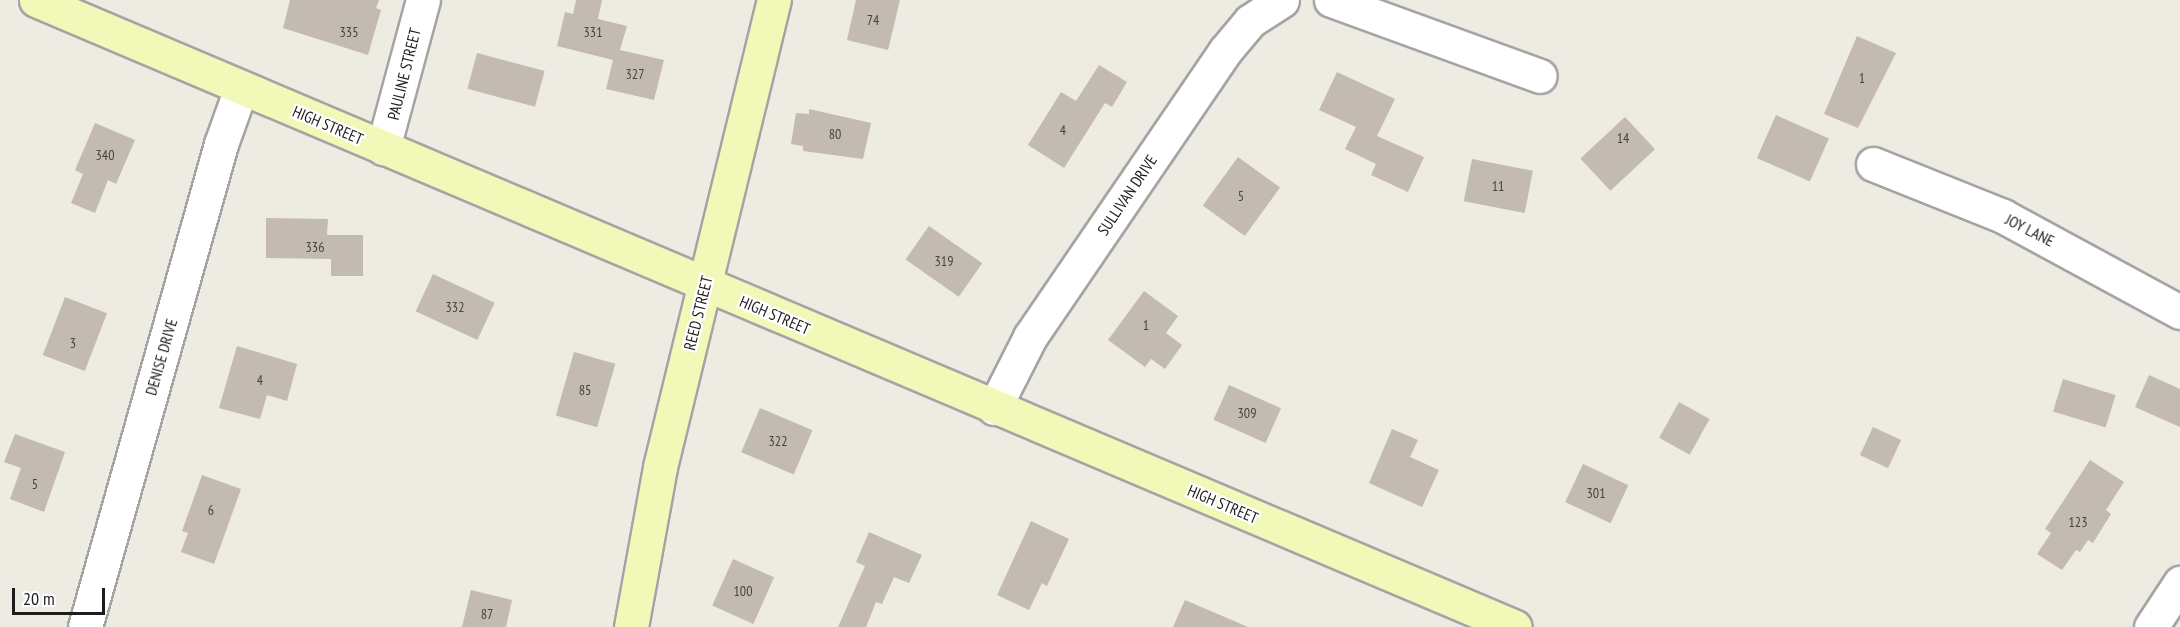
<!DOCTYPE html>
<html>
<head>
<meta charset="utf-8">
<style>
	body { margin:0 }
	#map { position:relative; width:2180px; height:627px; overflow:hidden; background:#eeebe3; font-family:"PT Sans Narrow",sans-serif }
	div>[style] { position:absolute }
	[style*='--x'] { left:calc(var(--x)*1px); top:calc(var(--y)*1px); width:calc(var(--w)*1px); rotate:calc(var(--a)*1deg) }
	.building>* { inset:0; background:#c3bab2; transform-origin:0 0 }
	.roads { filter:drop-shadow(2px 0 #a4a4a4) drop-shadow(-2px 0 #a4a4a4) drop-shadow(0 2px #a4a4a4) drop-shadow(0 -2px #a4a4a4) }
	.minor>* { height:33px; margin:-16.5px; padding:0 16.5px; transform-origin:16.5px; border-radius:16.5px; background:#fff }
	.tertiary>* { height:33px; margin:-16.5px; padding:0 16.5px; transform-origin:16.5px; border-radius:16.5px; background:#fff }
	.secondary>* { height:33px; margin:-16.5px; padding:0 16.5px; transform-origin:16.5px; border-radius:16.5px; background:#f2f8b7 }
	span { translate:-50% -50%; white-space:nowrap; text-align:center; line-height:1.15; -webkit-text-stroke:4.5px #fff; paint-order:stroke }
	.number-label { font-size:14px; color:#464442 }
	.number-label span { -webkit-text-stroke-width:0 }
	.street-label { font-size:16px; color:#1d1d1d }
	.scale { position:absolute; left:12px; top:588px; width:93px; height:27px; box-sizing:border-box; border:3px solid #1d1d1d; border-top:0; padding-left:8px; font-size:18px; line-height:21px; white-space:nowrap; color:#1d1d1d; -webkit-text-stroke:4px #fff; paint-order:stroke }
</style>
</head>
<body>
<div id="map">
	<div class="building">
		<div style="clip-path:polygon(290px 0,379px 0,376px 8px,381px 10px,368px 55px,283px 28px)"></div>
		<div style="clip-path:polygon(576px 0,602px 0,598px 19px,627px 26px,620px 50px,664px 60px,654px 100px,606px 89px,613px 60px,557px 46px,565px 12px,573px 14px)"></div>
		<div style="clip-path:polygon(856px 0,900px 0,888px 50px,847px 40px)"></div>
		<div style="clip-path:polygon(1857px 36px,1896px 53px,1858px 128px,1824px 114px)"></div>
		<div style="left:477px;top:53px;width:70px;height:37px;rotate:15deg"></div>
		<div style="clip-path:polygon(1099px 65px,1127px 82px,1112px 107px,1105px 103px,1064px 168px,1028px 145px,1061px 92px,1076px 101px)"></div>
		<div style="clip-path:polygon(1337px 72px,1395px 99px,1377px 136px,1424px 157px,1408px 192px,1371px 175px,1376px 164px,1345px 149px,1356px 127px,1319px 110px)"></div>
		<div style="clip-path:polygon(809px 109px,871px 123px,863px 159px,803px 151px,803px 146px,791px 144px,796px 113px,809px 114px)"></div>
		<div style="left:1776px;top:115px;width:58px;height:47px;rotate:24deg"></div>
		<div style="left:1625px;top:117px;width:44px;height:61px;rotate:47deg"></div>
		<div style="clip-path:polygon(95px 123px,135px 140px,116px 184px,108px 180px,95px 213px,71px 203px,83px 174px,75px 170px)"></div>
		<div style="left:1238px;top:157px;width:52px;height:60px;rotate:36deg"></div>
		<div style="left:1472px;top:159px;width:62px;height:43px;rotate:11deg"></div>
		<div style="clip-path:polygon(266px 218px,328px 219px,327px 235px,363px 235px,363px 276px,331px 276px,331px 259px,266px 258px)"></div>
		<div style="left:929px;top:226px;width:65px;height:41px;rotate:35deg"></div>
		<div style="left:433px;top:274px;width:68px;height:41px;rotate:25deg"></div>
		<div style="clip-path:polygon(1144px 291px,1178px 316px,1166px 333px,1182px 345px,1165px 369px,1151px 359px,1145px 367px,1108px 340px)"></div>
		<div style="left:65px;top:297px;width:45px;height:62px;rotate:21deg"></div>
		<div style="clip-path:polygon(237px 346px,297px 364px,287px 401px,267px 395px,260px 419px,219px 408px)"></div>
		<div style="left:574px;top:352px;width:43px;height:66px;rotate:16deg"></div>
		<div style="clip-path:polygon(2149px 375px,2180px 389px,2180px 427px,2135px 407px)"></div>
		<div style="left:2063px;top:379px;width:55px;height:34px;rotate:17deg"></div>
		<div style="left:1229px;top:385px;width:57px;height:38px;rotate:24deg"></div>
		<div style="left:1679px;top:402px;width:35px;height:41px;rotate:29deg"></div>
		<div style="left:760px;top:408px;width:57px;height:48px;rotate:23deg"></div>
		<div style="left:1873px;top:427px;width:31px;height:31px;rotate:25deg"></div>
		<div style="clip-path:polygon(1392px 429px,1418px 440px,1410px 457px,1439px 470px,1422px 507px,1369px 483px)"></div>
		<div style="clip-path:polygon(15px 434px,65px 452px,44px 512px,10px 499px,21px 468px,4px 462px)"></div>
		<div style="clip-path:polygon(2090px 460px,2124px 482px,2106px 510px,2111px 514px,2093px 543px,2088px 540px,2080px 552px,2076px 550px,2062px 570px,2037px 554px,2051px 533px,2045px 529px)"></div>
		<div style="left:1583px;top:464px;width:50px;height:42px;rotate:25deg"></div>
		<div style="clip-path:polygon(202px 475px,241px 489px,214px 564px,181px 552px,188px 533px,182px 531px)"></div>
		<div style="clip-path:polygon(1031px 521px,1069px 539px,1047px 586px,1042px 583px,1029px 610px,997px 595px)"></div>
		<div style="clip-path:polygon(869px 532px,922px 555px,909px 583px,894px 577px,882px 604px,876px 602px,866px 627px,838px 627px,865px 566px,856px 562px)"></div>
		<div style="left:733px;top:559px;width:45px;height:51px;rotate:24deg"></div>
		<div style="clip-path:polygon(471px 590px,512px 600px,506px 627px,462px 627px)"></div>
		<div style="clip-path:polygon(1185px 600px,1248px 627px,1173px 627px)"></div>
	</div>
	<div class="roads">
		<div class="minor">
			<div style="--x:1331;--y:0;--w:222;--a:20"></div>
			<div style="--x:383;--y:148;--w:153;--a:-74.9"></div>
			<div style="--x:1873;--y:164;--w:140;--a:21.8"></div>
			<div style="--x:2003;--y:216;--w:201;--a:28.5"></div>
			<div style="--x:994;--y:408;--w:80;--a:-63.1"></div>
			<div style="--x:1030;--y:337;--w:346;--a:-55.7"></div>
			<div style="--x:1225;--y:51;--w:39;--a:-50"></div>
			<div style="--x:1250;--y:21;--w:38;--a:-33"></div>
			<div style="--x:85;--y:627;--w:502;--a:-74.27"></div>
			<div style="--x:221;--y:144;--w:59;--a:-70.3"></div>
		</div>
		<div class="tertiary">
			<div style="--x:2151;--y:627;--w:53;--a:-56.6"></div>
		</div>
		<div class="secondary">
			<div style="--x:36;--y:0;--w:1606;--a:22.97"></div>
			<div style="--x:631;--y:627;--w:163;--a:-79.7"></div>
			<div style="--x:660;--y:467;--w:481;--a:-76.3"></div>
		</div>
	</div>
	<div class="number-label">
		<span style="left:873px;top:20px">74</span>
		<span style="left:349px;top:32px">335</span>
		<span style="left:593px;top:32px">331</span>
		<span style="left:635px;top:74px">327</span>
		<span style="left:1862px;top:78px">1</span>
		<span style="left:1063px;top:130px">4</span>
		<span style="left:835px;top:134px">80</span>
		<span style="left:1623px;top:138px">14</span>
		<span style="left:105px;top:155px">340</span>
		<span style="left:1498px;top:186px">11</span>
		<span style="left:1241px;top:196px">5</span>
		<span style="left:315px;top:247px">336</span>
		<span style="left:944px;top:261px">319</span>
		<span style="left:455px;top:307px">332</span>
		<span style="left:1146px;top:325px">1</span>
		<span style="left:73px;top:343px">3</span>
		<span style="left:260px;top:380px">4</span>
		<span style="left:585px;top:390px">85</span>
		<span style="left:1247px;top:413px">309</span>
		<span style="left:778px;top:441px">322</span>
		<span style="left:35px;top:484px">5</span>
		<span style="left:1596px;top:493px">301</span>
		<span style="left:211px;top:510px">6</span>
		<span style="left:2078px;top:522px">123</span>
		<span style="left:743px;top:591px">100</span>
		<span style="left:487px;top:614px">87</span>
	</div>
	<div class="street-label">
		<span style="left:404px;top:74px;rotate:-76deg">PAULINE STREET</span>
		<span style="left:328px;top:125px;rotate:23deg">HIGH STREET</span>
		<span style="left:1127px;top:195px;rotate:-56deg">SULLIVAN DRIVE</span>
		<span style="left:2030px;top:230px;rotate:27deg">JOY LANE</span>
		<span style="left:698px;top:313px;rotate:-76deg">REED STREET</span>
		<span style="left:775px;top:315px;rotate:23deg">HIGH STREET</span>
		<span style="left:161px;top:357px;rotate:-74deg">DENISE DRIVE</span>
		<span style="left:1223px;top:504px;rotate:23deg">HIGH STREET</span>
	</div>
	<div class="scale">20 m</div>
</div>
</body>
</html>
